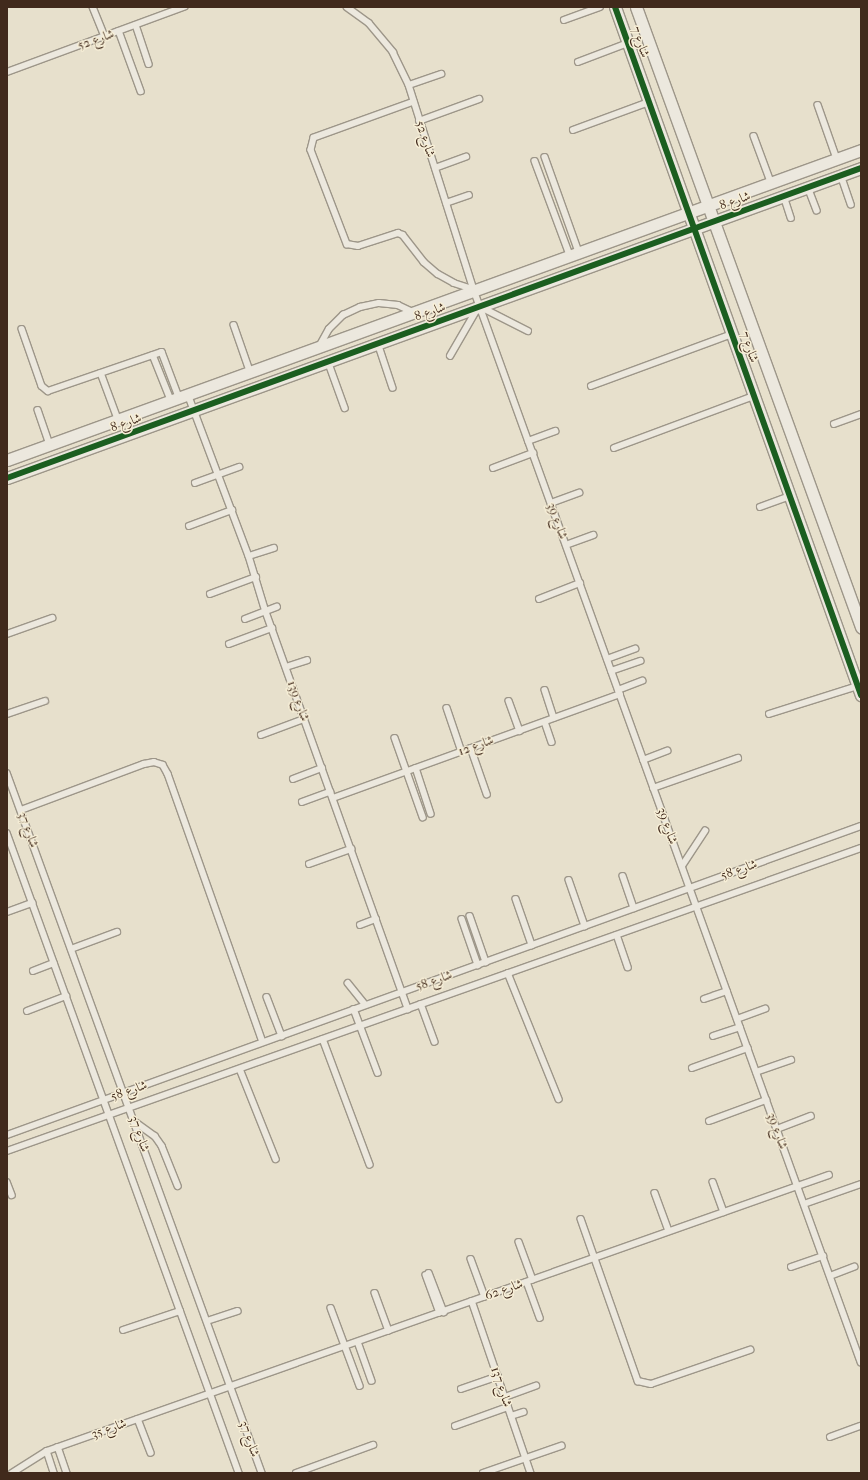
<!DOCTYPE html>
<html>
<head>
<meta charset="utf-8">
<style>
	body { margin:0 }
	#map { position:relative; width:868px; height:1480px; overflow:hidden; background:#e7e0cc; font-family:"IM FELL French Canon",Amiri,serif }
	div>[style] { position:absolute }
	[style*='--x'] { left:calc(var(--x)*1px); top:calc(var(--y)*1px); width:calc(var(--w)*1px); rotate:calc(var(--a)*1deg) }
	.roads { filter:drop-shadow(1px 0 #9d9689) drop-shadow(-1px 0 #9d9689) drop-shadow(0 1px #9d9689) drop-shadow(0 -1px #9d9689) }
	.lane>* { height:5.5px; margin:-2.75px; padding:0 2.75px; transform-origin:2.75px; border-radius:2.75px; background:#ece8de }
	.street>* { height:11px; margin:-5.5px; padding:0 5.5px; transform-origin:5.5px; border-radius:5.5px; background:#ece8de }
	.cycleway>* { height:6px; margin:-3px; padding:0 3px; transform-origin:3px; border-radius:3px; background:#1b5e20 }
	span { translate:-50% -50%; white-space:nowrap; text-align:center; line-height:1.15; -webkit-text-stroke:3px #f7efd7; paint-order:stroke }
	.street-label { font-size:13px; color:#412a1c }
	.frame { position:absolute; inset:0; border:8px solid #412a1c; pointer-events:none }
</style>
</head>
<body>
<div id="map">
	<div class="roads">
		<div class="lane">
			<div style="--x:93;--y:7;--w:32;--a:68"></div>
			<div style="--x:347;--y:7;--w:27;--a:36"></div>
			<div style="--x:369;--y:23;--w:38;--a:50"></div>
			<div style="--x:393;--y:52;--w:37;--a:64"></div>
			<div style="--x:409;--y:85;--w:215;--a:72.4"></div>
			<div style="--x:474;--y:290;--w:1140;--a:70.15"></div>
			<div style="--x:564;--y:20;--w:38;--a:-20"></div>
			<div style="--x:136;--y:25;--w:41;--a:71.6"></div>
			<div style="--x:119;--y:31;--w:64;--a:69.9"></div>
			<div style="--x:578;--y:62;--w:53;--a:-20.8"></div>
			<div style="--x:7;--y:72;--w:189;--a:-20.2"></div>
			<div style="--x:409;--y:85;--w:34;--a:-19"></div>
			<div style="--x:414;--y:102;--w:106;--a:160.2"></div>
			<div style="--x:314;--y:138;--w:12;--a:104"></div>
			<div style="--x:311;--y:150;--w:101;--a:69"></div>
			<div style="--x:347;--y:244;--w:11;--a:10"></div>
			<div style="--x:358;--y:246;--w:42;--a:-18"></div>
			<div style="--x:398;--y:233;--w:5;--a:22"></div>
			<div style="--x:403;--y:235;--w:34;--a:52"></div>
			<div style="--x:424;--y:262;--w:18;--a:41"></div>
			<div style="--x:438;--y:274;--w:18;--a:29"></div>
			<div style="--x:454;--y:283;--w:19;--a:18"></div>
			<div style="--x:818;--y:105;--w:57;--a:70.6"></div>
			<div style="--x:419;--y:121;--w:64;--a:-20.1"></div>
			<div style="--x:573;--y:130;--w:81;--a:-20.2"></div>
			<div style="--x:754;--y:136;--w:49;--a:69.7"></div>
			<div style="--x:545;--y:157;--w:101;--a:70.3"></div>
			<div style="--x:535;--y:161;--w:100;--a:69.6"></div>
			<div style="--x:435;--y:168;--w:33;--a:-20"></div>
			<div style="--x:841;--y:175;--w:31;--a:71"></div>
			<div style="--x:808;--y:187;--w:25;--a:69"></div>
			<div style="--x:784;--y:196;--w:23;--a:72"></div>
			<div style="--x:446;--y:203;--w:24;--a:-19"></div>
			<div style="--x:234;--y:325;--w:49;--a:70.8"></div>
			<div style="--x:22;--y:329;--w:60;--a:70.7"></div>
			<div style="--x:42;--y:386;--w:8;--a:40"></div>
			<div style="--x:48;--y:391;--w:120;--a:-18.9"></div>
			<div style="--x:162;--y:352;--w:48;--a:69.3"></div>
			<div style="--x:378;--y:343;--w:47;--a:71.6"></div>
			<div style="--x:320;--y:345;--w:18;--a:-61"></div>
			<div style="--x:329;--y:329;--w:20;--a:-45"></div>
			<div style="--x:343;--y:315;--w:19;--a:-25"></div>
			<div style="--x:360;--y:307;--w:19;--a:-12"></div>
			<div style="--x:379;--y:303;--w:19;--a:6"></div>
			<div style="--x:398;--y:305;--w:17;--a:25"></div>
			<div style="--x:153;--y:355;--w:48;--a:68.2"></div>
			<div style="--x:450;--y:356;--w:58;--a:-59.9"></div>
			<div style="--x:479;--y:306;--w:55;--a:27"></div>
			<div style="--x:328;--y:361;--w:50;--a:70.1"></div>
			<div style="--x:101;--y:373;--w:49;--a:69.7"></div>
			<div style="--x:591;--y:386;--w:150;--a:-20.2"></div>
			<div style="--x:188;--y:394;--w:173;--a:69.4"></div>
			<div style="--x:249;--y:556;--w:59;--a:73.1"></div>
			<div style="--x:266;--y:612;--w:422;--a:70.3"></div>
			<div style="--x:38;--y:410;--w:36;--a:71"></div>
			<div style="--x:834;--y:424;--w:29;--a:-20"></div>
			<div style="--x:528;--y:441;--w:29;--a:-20"></div>
			<div style="--x:614;--y:448;--w:149;--a:-20.4"></div>
			<div style="--x:493;--y:468;--w:43;--a:-20.6"></div>
			<div style="--x:195;--y:483;--w:47;--a:-20"></div>
			<div style="--x:551;--y:503;--w:30;--a:-20"></div>
			<div style="--x:760;--y:507;--w:32;--a:-20"></div>
			<div style="--x:189;--y:526;--w:46;--a:-20.4"></div>
			<div style="--x:566;--y:545;--w:29;--a:-20"></div>
			<div style="--x:249;--y:556;--w:26;--a:-18"></div>
			<div style="--x:210;--y:594;--w:49;--a:-20.3"></div>
			<div style="--x:539;--y:599;--w:44;--a:-21.3"></div>
			<div style="--x:245;--y:619;--w:34;--a:-21"></div>
			<div style="--x:7;--y:634;--w:48;--a:-19.6"></div>
			<div style="--x:229;--y:644;--w:46;--a:-20.4"></div>
			<div style="--x:607;--y:659;--w:30;--a:-20"></div>
			<div style="--x:286;--y:667;--w:22;--a:-18"></div>
			<div style="--x:611;--y:671;--w:31;--a:-19"></div>
			<div style="--x:545;--y:690;--w:29;--a:72"></div>
			<div style="--x:618;--y:690;--w:26;--a:-21"></div>
			<div style="--x:509;--y:701;--w:32;--a:70"></div>
			<div style="--x:447;--y:708;--w:46;--a:71.2"></div>
			<div style="--x:7;--y:714;--w:40;--a:-18.9"></div>
			<div style="--x:769;--y:714;--w:93;--a:-17.5"></div>
			<div style="--x:545;--y:722;--w:21;--a:71"></div>
			<div style="--x:261;--y:735;--w:46;--a:-20.4"></div>
			<div style="--x:395;--y:738;--w:84;--a:70.5"></div>
			<div style="--x:471;--y:748;--w:49;--a:70.8"></div>
			<div style="--x:643;--y:760;--w:26;--a:-21"></div>
			<div style="--x:416;--y:768;--w:48;--a:71.9"></div>
			<div style="--x:7;--y:773;--w:745;--a:69.98"></div>
			<div style="--x:293;--y:779;--w:31;--a:-21"></div>
			<div style="--x:653;--y:788;--w:90;--a:-19.4"></div>
			<div style="--x:333;--y:798;--w:305;--a:-19.9"></div>
			<div style="--x:302;--y:802;--w:30;--a:-20"></div>
			<div style="--x:21;--y:810;--w:131;--a:-20.5"></div>
			<div style="--x:144;--y:764;--w:10;--a:-11"></div>
			<div style="--x:154;--y:762;--w:9;--a:18"></div>
			<div style="--x:163;--y:765;--w:10;--a:61"></div>
			<div style="--x:168;--y:774;--w:284;--a:70.5"></div>
			<div style="--x:7;--y:833;--w:681;--a:70.07"></div>
			<div style="--x:309;--y:864;--w:45;--a:-19.7"></div>
			<div style="--x:682;--y:866;--w:42;--a:-56.7"></div>
			<div style="--x:623;--y:876;--w:34;--a:71"></div>
			<div style="--x:569;--y:880;--w:49;--a:70.8"></div>
			<div style="--x:516;--y:899;--w:49;--a:70.8"></div>
			<div style="--x:7;--y:912;--w:27;--a:-20"></div>
			<div style="--x:470;--y:916;--w:49;--a:70.8"></div>
			<div style="--x:462;--y:919;--w:49;--a:70.8"></div>
			<div style="--x:360;--y:925;--w:17;--a:-21"></div>
			<div style="--x:617;--y:935;--w:34;--a:71"></div>
			<div style="--x:71;--y:949;--w:49;--a:-20.3"></div>
			<div style="--x:33;--y:971;--w:22;--a:-21"></div>
			<div style="--x:508;--y:973;--w:136;--a:68"></div>
			<div style="--x:348;--y:983;--w:28;--a:51"></div>
			<div style="--x:267;--y:997;--w:42;--a:69"></div>
			<div style="--x:704;--y:999;--w:24;--a:-19"></div>
			<div style="--x:421;--y:1004;--w:40;--a:69.8"></div>
			<div style="--x:354;--y:1009;--w:68;--a:69.4"></div>
			<div style="--x:27;--y:1011;--w:42;--a:-21"></div>
			<div style="--x:737;--y:1019;--w:30;--a:-20"></div>
			<div style="--x:713;--y:1036;--w:28;--a:-18"></div>
			<div style="--x:323;--y:1039;--w:134;--a:69.5"></div>
			<div style="--x:692;--y:1068;--w:59;--a:-19.7"></div>
			<div style="--x:240;--y:1069;--w:97;--a:68.2"></div>
			<div style="--x:756;--y:1072;--w:37;--a:-19"></div>
			<div style="--x:134;--y:1121;--w:26;--a:36"></div>
			<div style="--x:155;--y:1136;--w:12;--a:55"></div>
			<div style="--x:162;--y:1146;--w:43;--a:68.2"></div>
			<div style="--x:709;--y:1121;--w:61;--a:-20.2"></div>
			<div style="--x:777;--y:1129;--w:36;--a:-21"></div>
			<div style="--x:7;--y:1135;--w:908;--a:-19.89"></div>
			<div style="--x:7;--y:1151;--w:906;--a:-19.53"></div>
			<div style="--x:7;--y:1182;--w:14;--a:69"></div>
			<div style="--x:713;--y:1182;--w:32;--a:70"></div>
			<div style="--x:655;--y:1193;--w:40;--a:69.8"></div>
			<div style="--x:804;--y:1204;--w:60;--a:-19.3"></div>
			<div style="--x:581;--y:1219;--w:172;--a:70.6"></div>
			<div style="--x:638;--y:1381;--w:13;--a:13"></div>
			<div style="--x:651;--y:1384;--w:105;--a:-19"></div>
			<div style="--x:519;--y:1242;--w:40;--a:69.8"></div>
			<div style="--x:471;--y:1259;--w:40;--a:69.8"></div>
			<div style="--x:791;--y:1267;--w:34;--a:-19"></div>
			<div style="--x:429;--y:1273;--w:42;--a:69"></div>
			<div style="--x:426;--y:1275;--w:40;--a:69.8"></div>
			<div style="--x:830;--y:1276;--w:26;--a:-21"></div>
			<div style="--x:527;--y:1282;--w:38;--a:70"></div>
			<div style="--x:375;--y:1293;--w:40;--a:69.8"></div>
			<div style="--x:472;--y:1301;--w:182;--a:71.1"></div>
			<div style="--x:331;--y:1308;--w:83;--a:69.6"></div>
			<div style="--x:207;--y:1321;--w:32;--a:-18"></div>
			<div style="--x:123;--y:1330;--w:60;--a:-18.4"></div>
			<div style="--x:358;--y:1342;--w:41;--a:70.3"></div>
			<div style="--x:461;--y:1389;--w:39;--a:-19"></div>
			<div style="--x:505;--y:1397;--w:33;--a:-20"></div>
			<div style="--x:511;--y:1416;--w:13;--a:-18"></div>
			<div style="--x:138;--y:1419;--w:36;--a:69"></div>
			<div style="--x:455;--y:1426;--w:56;--a:-19.7"></div>
			<div style="--x:830;--y:1437;--w:33;--a:-20"></div>
			<div style="--x:58;--y:1447;--w:28;--a:71"></div>
			<div style="--x:47;--y:1451;--w:23;--a:72"></div>
			<div style="--x:12;--y:1473;--w:41;--a:-32.2"></div>
			<div style="--x:47;--y:1451;--w:829;--a:-19.44"></div>
			<div style="--x:296;--y:1473;--w:82;--a:-20"></div>
			<div style="--x:483;--y:1473;--w:83;--a:-19.1"></div>
		</div>
		<div class="street">
			<div style="--x:615;--y:7;--w:731;--a:70.33"></div>
			<div style="--x:636;--y:7;--w:660;--a:70.05"></div>
			<div style="--x:7;--y:460;--w:909;--a:-19.95"></div>
			<div style="--x:7;--y:478;--w:909;--a:-19.95"></div>
		</div>
	</div>
	<div class="cycleway">
		<div style="--x:615;--y:7;--w:731;--a:70.33"></div>
		<div style="--x:7;--y:478;--w:909;--a:-19.95"></div>
	</div>
	<div class="street-label">
		<span style="left:96px;top:40px;rotate:-20deg">شارع 52</span>
		<span style="left:640px;top:42px;rotate:70deg">شارع 7</span>
		<span style="left:425px;top:139px;rotate:72deg">شارع 52</span>
		<span style="left:735px;top:201px;rotate:-20deg">شارع 8</span>
		<span style="left:430px;top:312px;rotate:-20deg">شارع 8</span>
		<span style="left:749px;top:347px;rotate:70deg">شارع 7</span>
		<span style="left:126px;top:423px;rotate:-20deg">شارع 8</span>
		<span style="left:557px;top:521px;rotate:70deg">شارع 39</span>
		<span style="left:298px;top:701px;rotate:70deg">شارع 139</span>
		<span style="left:476px;top:746px;rotate:-20deg">شارع 12</span>
		<span style="left:667px;top:826px;rotate:70deg">شارع 39</span>
		<span style="left:28px;top:830px;rotate:70deg">شارع 37</span>
		<span style="left:739px;top:870px;rotate:-20deg">شارع 58</span>
		<span style="left:434px;top:981px;rotate:-20deg">شارع 58</span>
		<span style="left:129px;top:1091px;rotate:-20deg">شارع 58</span>
		<span style="left:777px;top:1131px;rotate:70deg">شارع 39</span>
		<span style="left:139px;top:1134px;rotate:70deg">شارع 37</span>
		<span style="left:504px;top:1290px;rotate:-20deg">شارع 62</span>
		<span style="left:501px;top:1387px;rotate:71deg">شارع 137</span>
		<span style="left:109px;top:1429px;rotate:-20deg">شارع 35</span>
		<span style="left:249px;top:1439px;rotate:70deg">شارع 37</span>
	</div>
	<div class="frame"></div>
</div>
</body>
</html>
